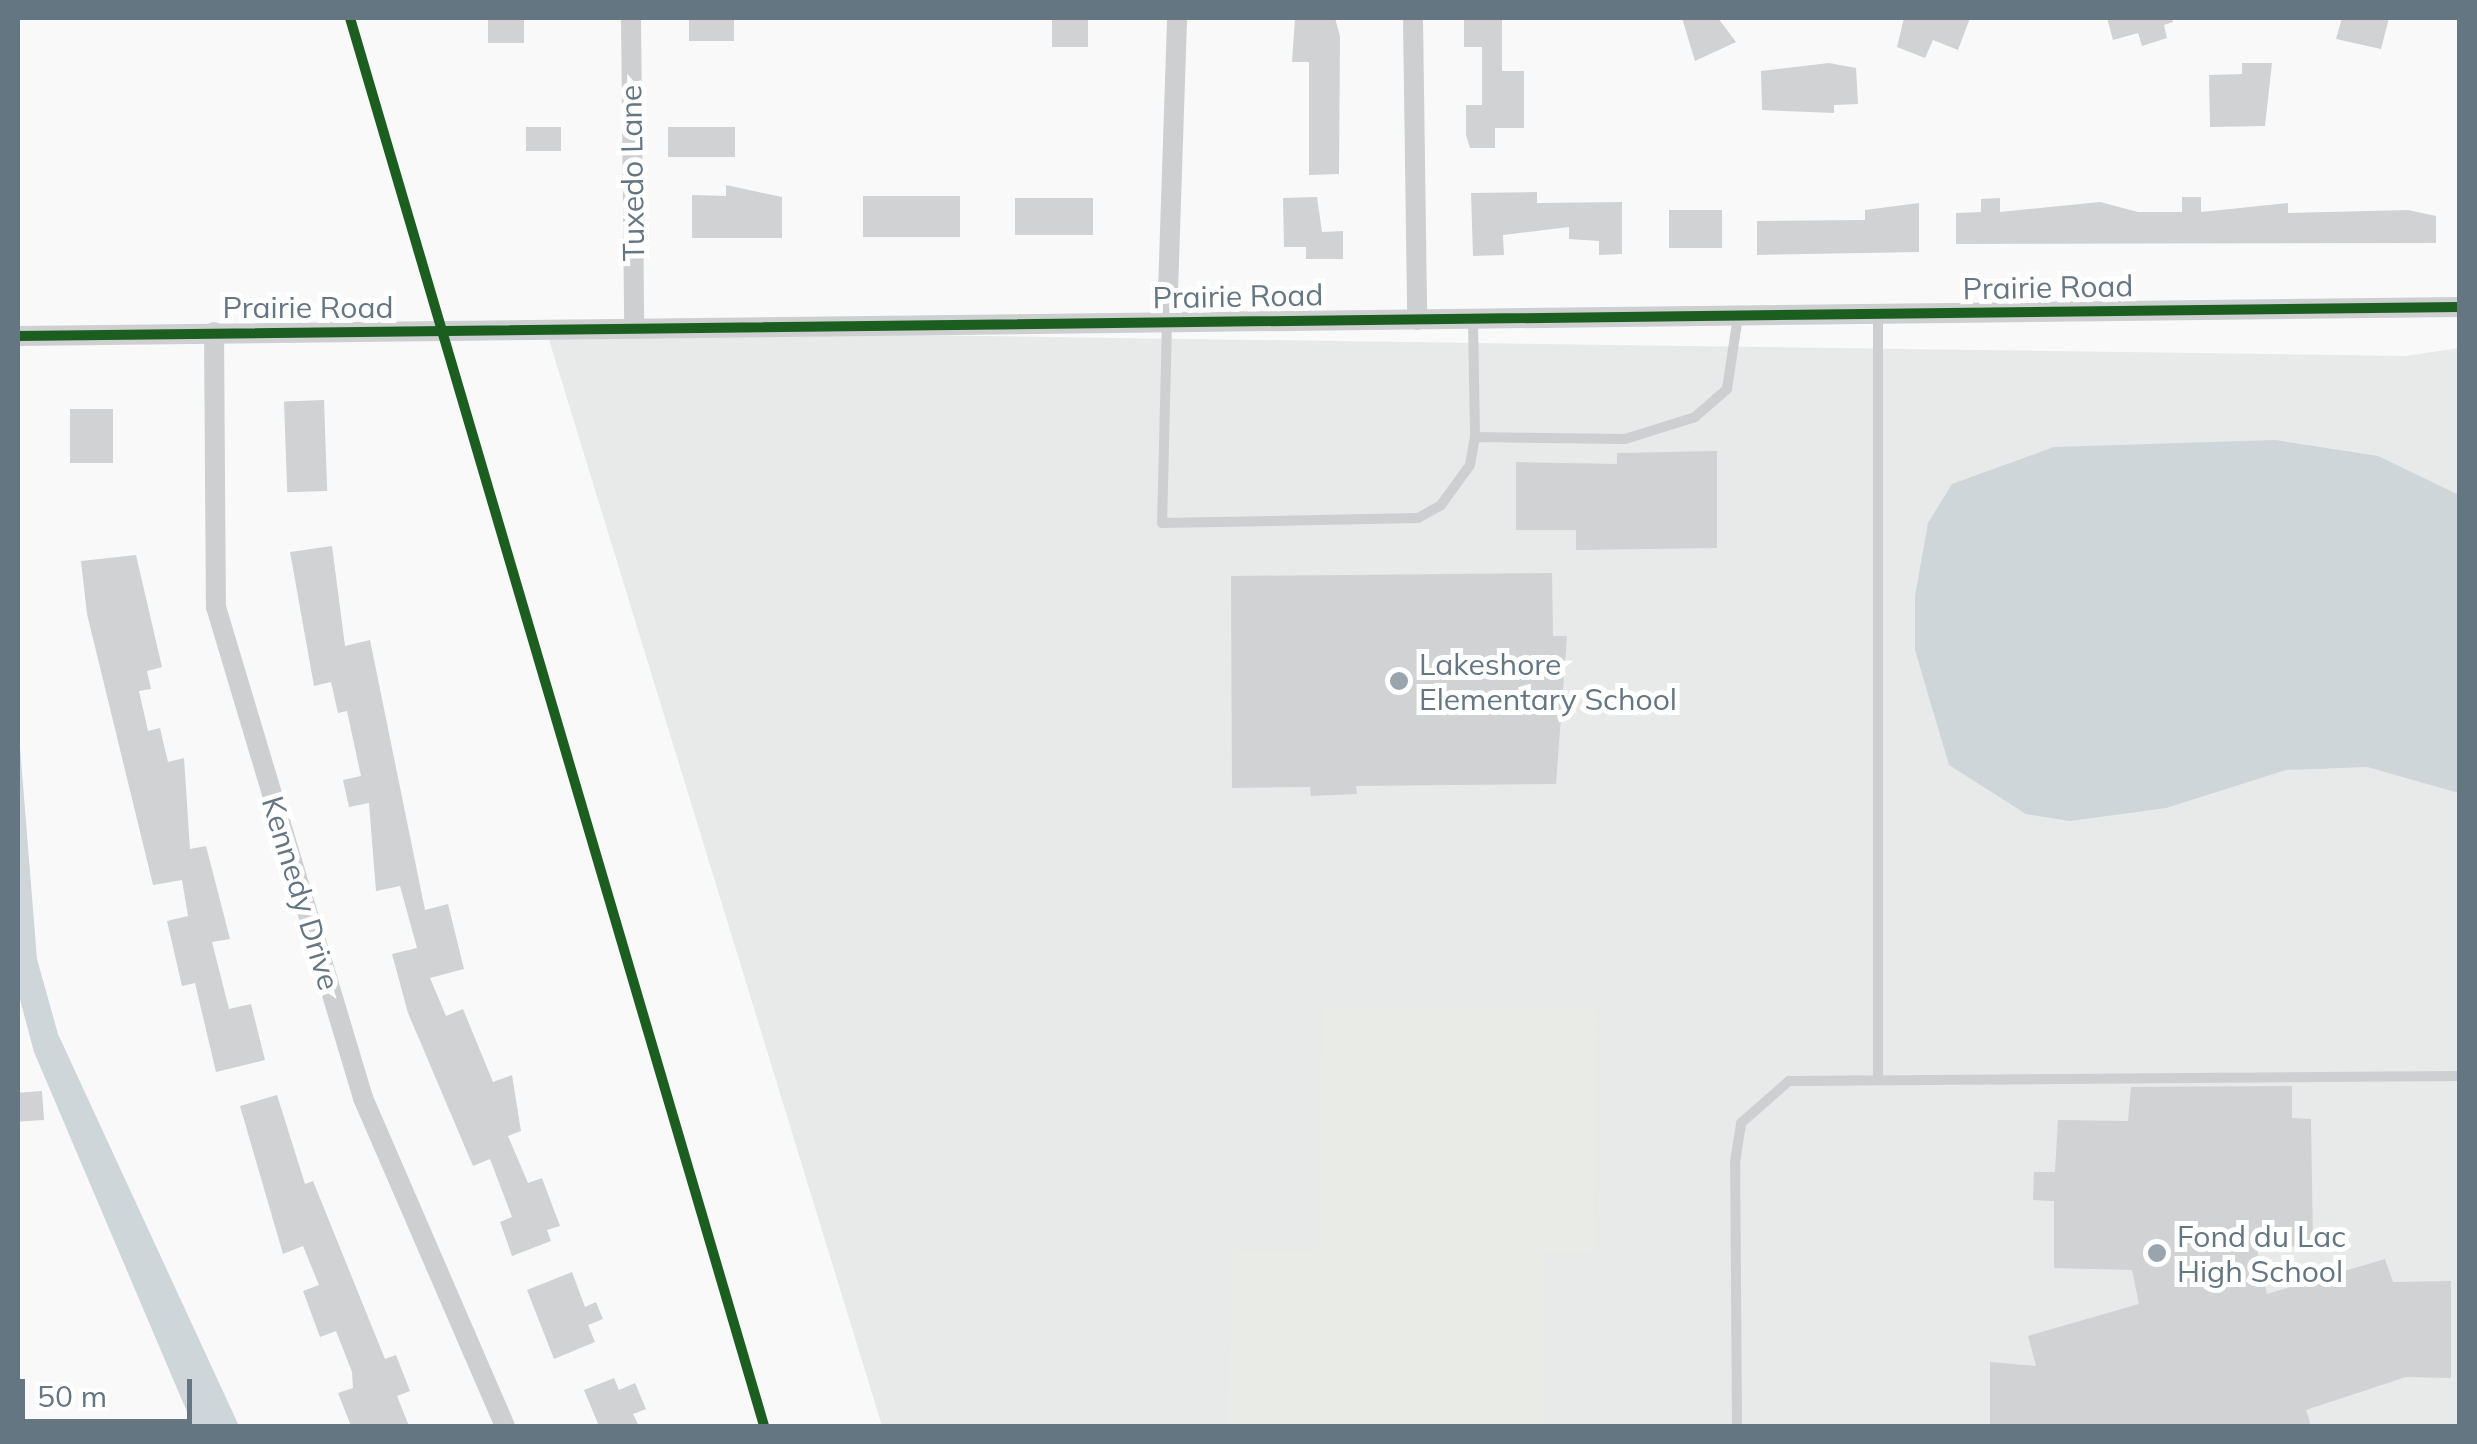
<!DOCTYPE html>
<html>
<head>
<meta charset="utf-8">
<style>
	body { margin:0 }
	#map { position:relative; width:2477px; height:1444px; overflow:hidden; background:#f9f9f9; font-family:Mulish,sans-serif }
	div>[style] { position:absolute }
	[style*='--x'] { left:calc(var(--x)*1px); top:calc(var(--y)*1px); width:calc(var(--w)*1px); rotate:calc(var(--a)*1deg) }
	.built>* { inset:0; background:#e8e9e9 }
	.green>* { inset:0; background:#e8ebe6 }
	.water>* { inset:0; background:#ced6d9 }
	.building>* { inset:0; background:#d0d2d3; transform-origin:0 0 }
	.lane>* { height:10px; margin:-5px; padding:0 5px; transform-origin:5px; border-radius:5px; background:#cecfd0 }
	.street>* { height:20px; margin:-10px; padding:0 10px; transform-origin:10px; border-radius:10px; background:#cecfd0 }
	.cycleway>* { height:10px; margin:-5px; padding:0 5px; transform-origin:5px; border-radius:5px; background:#1b5e20 }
	.dots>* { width:28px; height:28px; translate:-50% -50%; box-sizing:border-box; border:5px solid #fff; border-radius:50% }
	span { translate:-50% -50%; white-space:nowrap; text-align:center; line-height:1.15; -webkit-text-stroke:10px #fff; paint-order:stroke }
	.street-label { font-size:30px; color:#657683 }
	.poi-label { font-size:30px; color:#657683 }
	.left { translate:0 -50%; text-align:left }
	.frame { position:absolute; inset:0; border:20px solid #657683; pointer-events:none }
	.scale { position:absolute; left:20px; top:1379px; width:172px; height:45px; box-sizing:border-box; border:5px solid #657683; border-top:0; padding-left:12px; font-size:30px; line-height:35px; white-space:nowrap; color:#657683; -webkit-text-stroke:8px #fff; paint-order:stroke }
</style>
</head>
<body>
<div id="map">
	<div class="built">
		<div style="clip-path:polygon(546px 330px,2406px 356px,2459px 348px,2459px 1426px,882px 1426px)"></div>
	</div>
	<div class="green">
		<div style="clip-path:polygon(1322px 1007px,1596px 1009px,1594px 1253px,1544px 1253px,1543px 1426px,1227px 1426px,1233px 1250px,1319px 1250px)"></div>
	</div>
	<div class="water">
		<div style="clip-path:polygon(2275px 440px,2378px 456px,2459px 495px,2459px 793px,2367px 767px,2286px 770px,2166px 808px,2070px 821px,2026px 814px,1949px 765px,1915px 650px,1915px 596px,1928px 523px,1952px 484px,2054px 447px)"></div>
		<div style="clip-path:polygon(18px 722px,37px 959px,58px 1034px,239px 1426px,193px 1426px,34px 1052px,18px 992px)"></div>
	</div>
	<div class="building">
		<div style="left:488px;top:18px;width:36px;height:25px"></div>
		<div style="left:689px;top:18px;width:45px;height:23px"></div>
		<div style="left:1052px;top:18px;width:36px;height:29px"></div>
		<div style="clip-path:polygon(1295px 18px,1335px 18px,1340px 36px,1339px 174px,1309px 175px,1309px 62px,1292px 62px)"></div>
		<div style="clip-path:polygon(1464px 18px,1502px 18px,1502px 71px,1524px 71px,1524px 128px,1495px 128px,1495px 148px,1470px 148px,1466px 135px,1466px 105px,1482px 105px,1482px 47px,1464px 47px)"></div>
		<div style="clip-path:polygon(1682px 18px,1718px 18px,1736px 42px,1695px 61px)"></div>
		<div style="clip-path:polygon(1904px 18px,1970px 18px,1958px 50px,1933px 40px,1925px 58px,1897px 47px)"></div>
		<div style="clip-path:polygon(2107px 18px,2172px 18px,2173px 22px,2164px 25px,2167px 38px,2142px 46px,2138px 33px,2113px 40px)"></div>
		<div style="clip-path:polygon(2342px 18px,2389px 18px,2381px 49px,2336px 39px)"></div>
		<div style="clip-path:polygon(1829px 63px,1856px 68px,1858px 104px,1834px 105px,1834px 113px,1762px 110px,1761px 71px)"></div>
		<div style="clip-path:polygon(2242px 63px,2272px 63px,2265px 126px,2210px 127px,2209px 75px,2242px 74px)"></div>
		<div style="left:526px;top:127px;width:35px;height:24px"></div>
		<div style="left:668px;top:127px;width:67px;height:30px"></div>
		<div style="clip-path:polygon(726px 185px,782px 197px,782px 238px,692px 238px,692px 195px,726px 196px)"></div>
		<div style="clip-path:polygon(1537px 192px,1537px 203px,1622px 202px,1622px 254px,1599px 255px,1599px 241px,1569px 239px,1569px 227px,1503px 235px,1504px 255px,1473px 256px,1471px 193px)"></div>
		<div style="left:863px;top:196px;width:97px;height:41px"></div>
		<div style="clip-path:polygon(1317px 197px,1322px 232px,1343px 231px,1343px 259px,1306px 259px,1306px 247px,1284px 247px,1283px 198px)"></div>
		<div style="clip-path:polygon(2182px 197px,2201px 197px,2201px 212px,2288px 203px,2288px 213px,2408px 210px,2436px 216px,2436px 243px,1956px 244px,1956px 213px,1981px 212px,1981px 199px,2000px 198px,2000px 212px,2100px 202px,2138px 212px,2182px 212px)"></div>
		<div style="left:1015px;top:198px;width:78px;height:37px"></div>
		<div style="clip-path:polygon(1919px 203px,1919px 252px,1757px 255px,1757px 221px,1865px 220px,1865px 210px)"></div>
		<div style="left:1669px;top:210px;width:53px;height:38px"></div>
		<div style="left:324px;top:400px;width:91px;height:40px;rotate:88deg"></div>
		<div style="left:70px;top:409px;width:43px;height:54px"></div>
		<div style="clip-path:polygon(1717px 451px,1717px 548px,1576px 550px,1576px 530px,1516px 530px,1516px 462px,1617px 464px,1617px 453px)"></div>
		<div style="clip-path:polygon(332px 546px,345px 646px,370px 640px,425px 910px,448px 904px,464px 969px,430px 978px,446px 1016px,463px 1009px,493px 1082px,512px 1075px,521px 1131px,508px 1136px,528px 1183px,542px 1178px,560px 1226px,547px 1230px,551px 1241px,512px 1256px,500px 1222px,512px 1217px,490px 1159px,473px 1166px,408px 1013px,392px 954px,417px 948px,400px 886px,376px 891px,369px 803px,349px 807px,343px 780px,361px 776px,347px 711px,338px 713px,331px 682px,314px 686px,290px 552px)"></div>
		<div style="clip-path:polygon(136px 555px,162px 667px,147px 671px,151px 689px,139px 691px,148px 731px,160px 728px,168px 762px,184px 758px,190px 849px,206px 846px,230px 939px,212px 942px,229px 1009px,251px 1004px,265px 1060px,216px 1072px,195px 983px,182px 986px,167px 921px,188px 916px,182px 880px,153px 885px,87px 614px,81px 561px)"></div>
		<div style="clip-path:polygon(1552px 573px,1553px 636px,1567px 636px,1556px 784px,1356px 786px,1357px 794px,1311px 796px,1310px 787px,1232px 788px,1231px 576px)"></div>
		<div style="clip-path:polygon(2292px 1086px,2292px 1118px,2311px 1119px,2313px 1247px,2256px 1245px,2267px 1294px,2385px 1259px,2393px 1282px,2451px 1281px,2451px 1378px,2406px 1377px,2306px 1410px,2311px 1426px,1990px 1426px,1990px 1362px,2036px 1366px,2028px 1336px,2139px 1304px,2132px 1270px,2054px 1268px,2054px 1201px,2033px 1200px,2034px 1172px,2055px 1172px,2058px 1120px,2128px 1121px,2131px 1087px)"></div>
		<div style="left:42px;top:1091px;width:29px;height:24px;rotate:86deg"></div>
		<div style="clip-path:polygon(277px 1095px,305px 1184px,313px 1181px,385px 1359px,396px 1355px,410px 1391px,397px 1396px,409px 1426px,351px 1426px,338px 1393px,353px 1388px,352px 1372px,336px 1331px,320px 1337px,303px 1291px,319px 1285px,303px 1246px,283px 1254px,240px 1106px)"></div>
		<div style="clip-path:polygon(572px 1272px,585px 1307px,596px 1302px,603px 1319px,588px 1325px,595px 1342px,554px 1359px,527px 1290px)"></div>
		<div style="clip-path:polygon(614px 1378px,619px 1390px,635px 1383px,646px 1409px,633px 1414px,639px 1426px,599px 1426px,584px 1390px)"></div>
	</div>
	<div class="lane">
		<div style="--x:1878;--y:314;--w:761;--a:90"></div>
		<div style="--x:1473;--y:320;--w:117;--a:89"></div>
		<div style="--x:1475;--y:437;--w:150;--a:0.8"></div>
		<div style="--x:1625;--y:439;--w:73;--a:-17.4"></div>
		<div style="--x:1695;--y:417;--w:43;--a:-41.2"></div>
		<div style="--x:1727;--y:389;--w:74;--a:-81.4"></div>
		<div style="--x:1167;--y:322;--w:201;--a:91.4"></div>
		<div style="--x:1162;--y:523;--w:256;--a:-1.1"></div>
		<div style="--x:1418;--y:518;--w:26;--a:-29"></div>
		<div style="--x:1441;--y:505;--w:49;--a:-54.1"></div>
		<div style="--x:1470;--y:465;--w:28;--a:-80"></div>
		<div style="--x:1737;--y:1426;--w:264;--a:-90.4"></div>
		<div style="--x:1735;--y:1162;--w:39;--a:-81"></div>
		<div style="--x:1741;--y:1123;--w:64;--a:-41.2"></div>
		<div style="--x:1789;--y:1081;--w:671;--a:-0.43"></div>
	</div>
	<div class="street">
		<div style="--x:631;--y:18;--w:311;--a:89.4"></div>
		<div style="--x:1413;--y:18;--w:302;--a:89.2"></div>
		<div style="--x:1167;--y:322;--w:304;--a:-88.1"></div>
		<div style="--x:214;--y:332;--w:275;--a:89.6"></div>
		<div style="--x:216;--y:607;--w:513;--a:73.33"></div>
		<div style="--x:363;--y:1098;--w:357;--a:66.6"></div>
		<div style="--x:18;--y:336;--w:2442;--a:-0.68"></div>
	</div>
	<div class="cycleway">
		<div style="--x:350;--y:18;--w:1468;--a:73.61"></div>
		<div style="--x:18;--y:336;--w:2442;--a:-0.68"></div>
	</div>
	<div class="dots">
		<div style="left:1399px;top:681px;background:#99a4ac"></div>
		<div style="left:2157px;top:1253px;background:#99a4ac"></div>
	</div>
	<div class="street-label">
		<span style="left:632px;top:173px;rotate:-91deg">Tuxedo Lane</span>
		<span style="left:2048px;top:287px;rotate:-1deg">Prairie Road</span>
		<span style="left:1238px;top:296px;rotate:-1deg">Prairie Road</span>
		<span style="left:308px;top:307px">Prairie Road</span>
		<span style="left:301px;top:893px;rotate:73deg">Kennedy Drive</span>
	</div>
	<div class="poi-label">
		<span class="left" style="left:1419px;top:681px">Lakeshore<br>Elementary School</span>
		<span class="left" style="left:2177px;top:1253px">Fond du Lac<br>High School</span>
	</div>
	<div class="frame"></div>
	<div class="scale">50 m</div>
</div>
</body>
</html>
